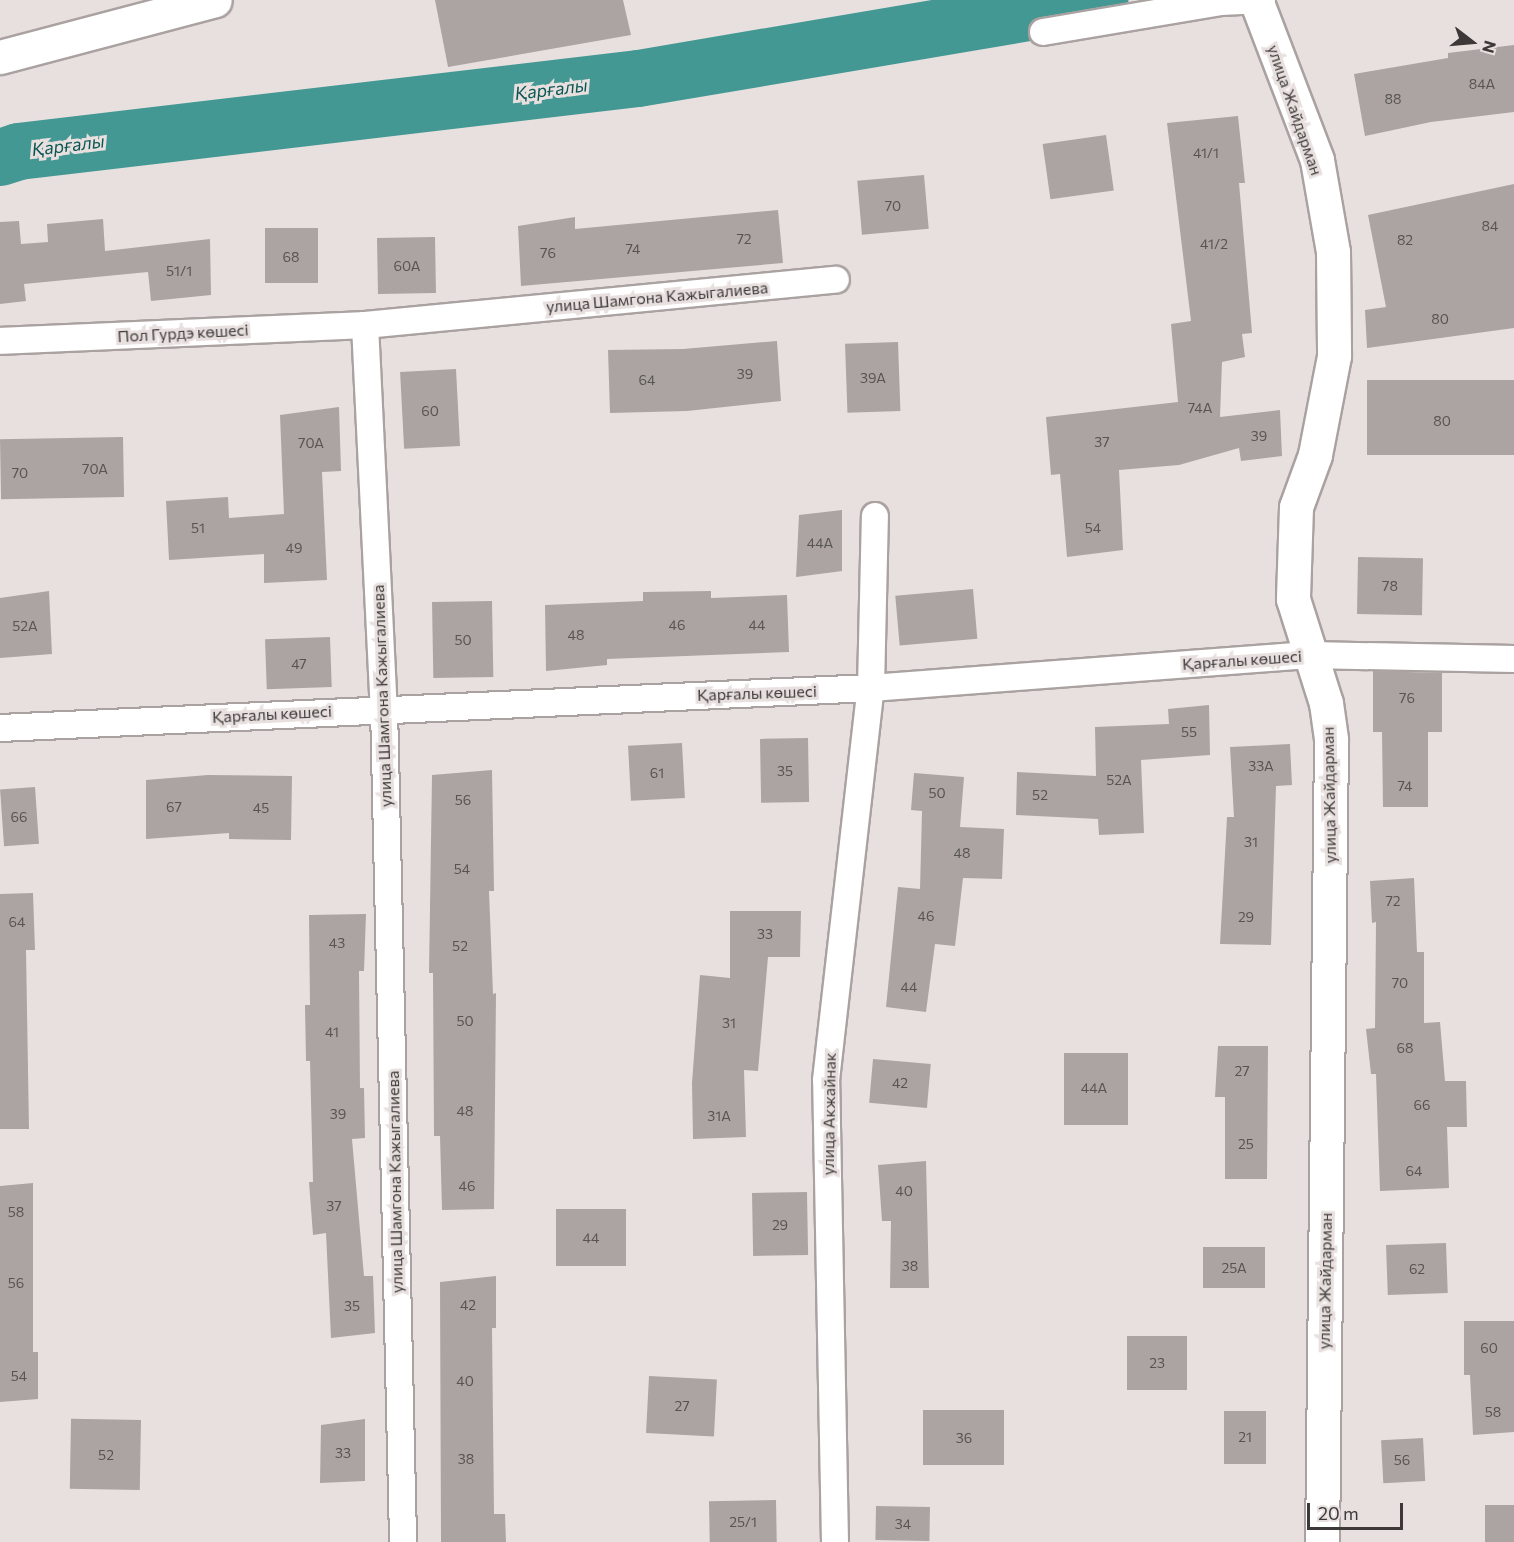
<!DOCTYPE html>
<html>
<head>
<meta charset="utf-8">
<style>
	body { margin:0 }
	#map { position:relative; width:1514px; height:1542px; overflow:hidden; background:#e8e0df; font-family:Commissioner,sans-serif }
	div>[style] { position:absolute }
	[style*='--x'] { left:calc(var(--x)*1px); top:calc(var(--y)*1px); width:calc(var(--w)*1px); rotate:calc(var(--a)*1deg) }
	.river>* { height:57px; margin:-28.5px; padding:0 28.5px; transform-origin:28.5px; border-radius:28.5px; background:#439893 }
	.building>* { inset:0; background:#aba4a2; transform-origin:0 0 }
	.roads { filter:drop-shadow(2px 0 #aaa2a1) drop-shadow(-2px 0 #aaa2a1) drop-shadow(0 2px #aaa2a1) drop-shadow(0 -2px #aaa2a1) }
	.street>* { height:26px; margin:-13px; padding:0 13px; transform-origin:13px; border-radius:13px; background:#fff }
	.secondary>* { height:33px; margin:-16.5px; padding:0 16.5px; transform-origin:16.5px; border-radius:16.5px; background:#fff }
	span { translate:-50% -50%; white-space:nowrap; text-align:center; line-height:1.15; -webkit-text-stroke:6px #e8e0df; paint-order:stroke }
	.number-label { font-size:14px; color:#585452 }
	.number-label span { -webkit-text-stroke-width:0 }
	.street-label { font-size:16px; color:#3c3938 }
	.water-label { font-size:18px; color:#0a5653; font-style:italic }
	.north { position:absolute; left:1442px; top:12px; width:60px; height:60px; -webkit-text-stroke:4px #e8e0df; paint-order:stroke; rotate:106deg; font-size:16px; font-weight:700; line-height:24px; text-align:center; color:#3c3938 }
	.north::after { content:''; display:block; margin:auto; width:21px; height:27px; background:#3c3938; clip-path:polygon(50% 0,100% 100%,50% 72%,0 100%) }
	.scale { position:absolute; left:1307px; top:1503px; width:96px; height:27px; box-sizing:border-box; border:3px solid #3c3938; border-top:0; padding-left:8px; font-size:18px; line-height:21px; white-space:nowrap; color:#3c3938; -webkit-text-stroke:4px #e8e0df; paint-order:stroke }
</style>
</head>
<body>
<div id="map">
	<div class="river">
		<div style="--x:0;--y:157;--w:19;--a:-18"></div>
		<div style="--x:18;--y:151;--w:624;--a:-6.72"></div>
		<div style="--x:638;--y:78;--w:468;--a:-9.6"></div>
	</div>
	<div class="building">
		<div style="clip-path:polygon(435px 0,623px 0,631px 35px,448px 67px)"></div>
		<div style="clip-path:polygon(1514px 45px,1514px 112px,1431px 122px,1365px 136px,1354px 74px,1448px 58px,1448px 53px)"></div>
		<div style="clip-path:polygon(1238px 116px,1245px 183px,1239px 183px,1252px 333px,1242px 334px,1245px 357px,1222px 362px,1220px 417px,1280px 410px,1282px 456px,1241px 461px,1239px 448px,1179px 465px,1119px 470px,1123px 550px,1067px 557px,1060px 474px,1051px 475px,1046px 417px,1178px 402px,1171px 324px,1191px 321px,1167px 123px)"></div>
		<div style="left:1106px;top:135px;width:56px;height:64px;rotate:82deg"></div>
		<div style="left:924px;top:175px;width:54px;height:67px;rotate:85deg"></div>
		<div style="clip-path:polygon(1514px 184px,1514px 328px,1367px 348px,1365px 310px,1386px 307px,1368px 215px)"></div>
		<div style="clip-path:polygon(778px 210px,783px 263px,521px 286px,518px 226px,575px 217px,575px 229px)"></div>
		<div style="clip-path:polygon(103px 219px,105px 251px,210px 239px,211px 295px,151px 301px,148px 272px,24px 284px,26px 301px,0 304px,0 222px,19px 221px,21px 244px,48px 242px,47px 224px)"></div>
		<div style="left:318px;top:228px;width:55px;height:53px;rotate:90deg"></div>
		<div style="left:435px;top:237px;width:56px;height:58px;rotate:89deg"></div>
		<div style="clip-path:polygon(777px 341px,781px 401px,687px 411px,610px 413px,608px 350px,683px 349px)"></div>
		<div style="left:898px;top:342px;width:69px;height:53px;rotate:88deg"></div>
		<div style="left:456px;top:369px;width:77px;height:56px;rotate:87deg"></div>
		<div style="left:1514px;top:380px;width:75px;height:147px;rotate:90deg"></div>
		<div style="clip-path:polygon(339px 407px,341px 471px,322px 472px,327px 580px,264px 583px,264px 554px,169px 560px,166px 501px,228px 497px,229px 518px,284px 514px,280px 415px)"></div>
		<div style="left:123px;top:437px;width:60px;height:123px;rotate:89deg"></div>
		<div style="clip-path:polygon(842px 510px,842px 571px,796px 577px,799px 515px)"></div>
		<div style="left:1358px;top:557px;width:65px;height:57px;rotate:1deg"></div>
		<div style="left:973px;top:589px;width:50px;height:78px;rotate:85deg"></div>
		<div style="clip-path:polygon(49px 591px,52px 654px,0 658px,0 598px)"></div>
		<div style="clip-path:polygon(711px 591px,711px 598px,787px 595px,789px 652px,607px 659px,607px 665px,546px 671px,545px 605px,643px 601px,643px 592px)"></div>
		<div style="left:492px;top:601px;width:76px;height:60px;rotate:89deg"></div>
		<div style="left:330px;top:637px;width:50px;height:65px;rotate:88deg"></div>
		<div style="clip-path:polygon(1373px 671px,1442px 673px,1442px 732px,1428px 732px,1428px 807px,1383px 807px,1382px 732px,1373px 732px)"></div>
		<div style="clip-path:polygon(1209px 705px,1210px 755px,1141px 760px,1144px 833px,1099px 835px,1098px 819px,1016px 815px,1017px 772px,1096px 776px,1095px 727px,1169px 724px,1168px 709px)"></div>
		<div style="left:808px;top:738px;width:64px;height:48px;rotate:89deg"></div>
		<div style="left:682px;top:743px;width:55px;height:54px;rotate:87deg"></div>
		<div style="clip-path:polygon(1290px 744px,1292px 785px,1276px 786px,1271px 945px,1220px 944px,1227px 817px,1234px 817px,1230px 747px)"></div>
		<div style="clip-path:polygon(492px 770px,494px 891px,489px 891px,493px 994px,496px 993px,494px 1209px,442px 1210px,440px 1136px,434px 1136px,433px 973px,429px 973px,432px 775px)"></div>
		<div style="clip-path:polygon(914px 773px,964px 777px,960px 827px,1004px 829px,1002px 879px,963px 878px,955px 946px,935px 944px,926px 1012px,886px 1007px,898px 887px,920px 889px,922px 811px,911px 810px)"></div>
		<div style="clip-path:polygon(208px 775px,292px 776px,291px 840px,229px 839px,229px 833px,146px 839px,146px 780px)"></div>
		<div style="left:35px;top:787px;width:57px;height:35px;rotate:86deg"></div>
		<div style="clip-path:polygon(1414px 878px,1417px 952px,1424px 952px,1424px 1023px,1440px 1022px,1445px 1081px,1466px 1081px,1467px 1127px,1447px 1127px,1449px 1188px,1380px 1191px,1376px 1074px,1371px 1074px,1366px 1029px,1375px 1028px,1376px 922px,1372px 923px,1370px 881px)"></div>
		<div style="clip-path:polygon(33px 893px,35px 950px,26px 950px,29px 1129px,0 1129px,0 894px)"></div>
		<div style="clip-path:polygon(730px 911px,801px 911px,800px 957px,768px 957px,758px 1071px,744px 1070px,746px 1137px,693px 1139px,692px 1083px,700px 975px,730px 978px)"></div>
		<div style="clip-path:polygon(366px 914px,364px 971px,359px 971px,360px 1088px,364px 1088px,365px 1138px,352px 1139px,364px 1276px,373px 1276px,375px 1333px,331px 1338px,326px 1233px,313px 1235px,309px 1182px,313px 1182px,310px 1061px,306px 1061px,305px 1005px,310px 1005px,309px 915px)"></div>
		<div style="clip-path:polygon(1218px 1046px,1268px 1046px,1267px 1179px,1225px 1179px,1225px 1097px,1215px 1097px)"></div>
		<div style="left:1064px;top:1053px;width:64px;height:72px"></div>
		<div style="left:873px;top:1059px;width:58px;height:44px;rotate:5deg"></div>
		<div style="clip-path:polygon(926px 1161px,929px 1288px,890px 1288px,891px 1221px,882px 1221px,878px 1165px)"></div>
		<div style="clip-path:polygon(33px 1183px,33px 1352px,38px 1352px,38px 1399px,0 1402px,0 1186px)"></div>
		<div style="left:807px;top:1192px;width:63px;height:55px;rotate:89deg"></div>
		<div style="left:556px;top:1209px;width:70px;height:57px"></div>
		<div style="left:1446px;top:1243px;width:50px;height:60px;rotate:88deg"></div>
		<div style="left:1203px;top:1247px;width:62px;height:41px"></div>
		<div style="clip-path:polygon(496px 1276px,496px 1328px,492px 1328px,494px 1514px,505px 1514px,506px 1542px,441px 1542px,440px 1282px)"></div>
		<div style="clip-path:polygon(1464px 1321px,1514px 1321px,1514px 1432px,1473px 1435px,1470px 1375px,1464px 1375px)"></div>
		<div style="left:1127px;top:1336px;width:60px;height:54px"></div>
		<div style="left:649px;top:1376px;width:68px;height:57px;rotate:3deg"></div>
		<div style="left:923px;top:1410px;width:81px;height:55px"></div>
		<div style="left:1224px;top:1411px;width:42px;height:53px"></div>
		<div style="clip-path:polygon(365px 1419px,365px 1481px,320px 1483px,321px 1425px)"></div>
		<div style="left:141px;top:1420px;width:70px;height:70px;rotate:91deg"></div>
		<div style="left:1423px;top:1438px;width:43px;height:42px;rotate:87deg"></div>
		<div style="left:776px;top:1500px;width:42px;height:67px;rotate:89deg"></div>
		<div style="left:1514px;top:1505px;width:37px;height:29px;rotate:90deg"></div>
		<div style="left:876px;top:1506px;width:54px;height:34px;rotate:1deg"></div>
	</div>
	<div class="roads">
		<div class="street">
			<div style="--x:1043;--y:32;--w:181;--a:-9.6"></div>
			<div style="--x:1221;--y:2;--w:41;--a:-2.8"></div>
			<div style="--x:365;--y:325;--w:383;--a:87.2"></div>
			<div style="--x:384;--y:708;--w:834;--a:88.69"></div>
			<div style="--x:0;--y:341;--w:365;--a:-2.5"></div>
			<div style="--x:365;--y:325;--w:473;--a:-5.5"></div>
			<div style="--x:0;--y:728;--w:872;--a:-2.63"></div>
			<div style="--x:871;--y:688;--w:439;--a:-4.3"></div>
			<div style="--x:1309;--y:655;--w:205;--a:1.1"></div>
			<div style="--x:835;--y:1542;--w:462;--a:-91.1"></div>
			<div style="--x:826;--y:1080;--w:395;--a:-83.5"></div>
			<div style="--x:871;--y:688;--w:172;--a:-88.7"></div>
		</div>
		<div class="secondary">
			<div style="--x:1256;--y:0;--w:171;--a:69.1"></div>
			<div style="--x:1317;--y:160;--w:93;--a:80.1"></div>
			<div style="--x:1333;--y:252;--w:104;--a:89.4"></div>
			<div style="--x:1334;--y:356;--w:101;--a:100.9"></div>
			<div style="--x:1315;--y:455;--w:55;--a:110.1"></div>
			<div style="--x:1296;--y:507;--w:92;--a:91.9"></div>
			<div style="--x:1293;--y:599;--w:109;--a:72.4"></div>
			<div style="--x:1326;--y:703;--w:37;--a:82"></div>
			<div style="--x:1331;--y:740;--w:802;--a:90.64"></div>
			<div style="--x:0;--y:57;--w:222;--a:-14.8"></div>
		</div>
	</div>
	<div class="number-label">
		<span style="left:1482px;top:84px">84А</span>
		<span style="left:1393px;top:99px">88</span>
		<span style="left:1206px;top:153px">41/1</span>
		<span style="left:893px;top:206px">70</span>
		<span style="left:1490px;top:226px">84</span>
		<span style="left:744px;top:239px">72</span>
		<span style="left:1405px;top:240px">82</span>
		<span style="left:1214px;top:244px">41/2</span>
		<span style="left:633px;top:249px">74</span>
		<span style="left:548px;top:253px">76</span>
		<span style="left:291px;top:257px">68</span>
		<span style="left:407px;top:266px">60А</span>
		<span style="left:179px;top:271px">51/1</span>
		<span style="left:1440px;top:319px">80</span>
		<span style="left:745px;top:374px">39</span>
		<span style="left:873px;top:378px">39А</span>
		<span style="left:647px;top:380px">64</span>
		<span style="left:1200px;top:408px">74А</span>
		<span style="left:430px;top:411px">60</span>
		<span style="left:1442px;top:421px">80</span>
		<span style="left:1259px;top:436px">39</span>
		<span style="left:1102px;top:442px">37</span>
		<span style="left:311px;top:443px">70А</span>
		<span style="left:95px;top:469px">70А</span>
		<span style="left:20px;top:473px">70</span>
		<span style="left:198px;top:528px">51</span>
		<span style="left:1093px;top:528px">54</span>
		<span style="left:820px;top:543px">44А</span>
		<span style="left:294px;top:548px">49</span>
		<span style="left:1390px;top:586px">78</span>
		<span style="left:677px;top:625px">46</span>
		<span style="left:757px;top:625px">44</span>
		<span style="left:25px;top:626px">52А</span>
		<span style="left:576px;top:635px">48</span>
		<span style="left:463px;top:640px">50</span>
		<span style="left:299px;top:664px">47</span>
		<span style="left:1407px;top:698px">76</span>
		<span style="left:1189px;top:732px">55</span>
		<span style="left:1261px;top:766px">33А</span>
		<span style="left:785px;top:771px">35</span>
		<span style="left:657px;top:773px">61</span>
		<span style="left:1119px;top:780px">52А</span>
		<span style="left:1405px;top:786px">74</span>
		<span style="left:937px;top:793px">50</span>
		<span style="left:1040px;top:795px">52</span>
		<span style="left:463px;top:800px">56</span>
		<span style="left:174px;top:807px">67</span>
		<span style="left:261px;top:808px">45</span>
		<span style="left:19px;top:817px">66</span>
		<span style="left:1251px;top:842px">31</span>
		<span style="left:962px;top:853px">48</span>
		<span style="left:462px;top:869px">54</span>
		<span style="left:1393px;top:901px">72</span>
		<span style="left:926px;top:916px">46</span>
		<span style="left:1246px;top:917px">29</span>
		<span style="left:17px;top:922px">64</span>
		<span style="left:765px;top:934px">33</span>
		<span style="left:337px;top:943px">43</span>
		<span style="left:460px;top:946px">52</span>
		<span style="left:1400px;top:983px">70</span>
		<span style="left:909px;top:987px">44</span>
		<span style="left:465px;top:1021px">50</span>
		<span style="left:729px;top:1023px">31</span>
		<span style="left:332px;top:1032px">41</span>
		<span style="left:1405px;top:1048px">68</span>
		<span style="left:1242px;top:1071px">27</span>
		<span style="left:900px;top:1083px">42</span>
		<span style="left:1094px;top:1088px">44А</span>
		<span style="left:1422px;top:1105px">66</span>
		<span style="left:465px;top:1111px">48</span>
		<span style="left:338px;top:1114px">39</span>
		<span style="left:719px;top:1116px">31А</span>
		<span style="left:1246px;top:1144px">25</span>
		<span style="left:1414px;top:1171px">64</span>
		<span style="left:467px;top:1186px">46</span>
		<span style="left:904px;top:1191px">40</span>
		<span style="left:334px;top:1206px">37</span>
		<span style="left:16px;top:1212px">58</span>
		<span style="left:780px;top:1225px">29</span>
		<span style="left:591px;top:1238px">44</span>
		<span style="left:910px;top:1266px">38</span>
		<span style="left:1234px;top:1268px">25А</span>
		<span style="left:1417px;top:1269px">62</span>
		<span style="left:16px;top:1283px">56</span>
		<span style="left:468px;top:1305px">42</span>
		<span style="left:352px;top:1306px">35</span>
		<span style="left:1489px;top:1348px">60</span>
		<span style="left:1157px;top:1363px">23</span>
		<span style="left:19px;top:1376px">54</span>
		<span style="left:465px;top:1381px">40</span>
		<span style="left:682px;top:1406px">27</span>
		<span style="left:1493px;top:1412px">58</span>
		<span style="left:1245px;top:1437px">21</span>
		<span style="left:964px;top:1438px">36</span>
		<span style="left:343px;top:1453px">33</span>
		<span style="left:106px;top:1455px">52</span>
		<span style="left:466px;top:1459px">38</span>
		<span style="left:1402px;top:1460px">56</span>
		<span style="left:743px;top:1522px">25/1</span>
		<span style="left:903px;top:1524px">34</span>
	</div>
	<div class="street-label">
		<span style="left:1295px;top:110px;rotate:71deg">улица Жайдарман</span>
		<span style="left:657px;top:297px;rotate:-5deg">улица Шамгона Кажыгалиева</span>
		<span style="left:183px;top:333px;rotate:-3deg">Пол Гурдэ көшесі</span>
		<span style="left:1242px;top:660px;rotate:-4deg">Қарғалы көшесі</span>
		<span style="left:757px;top:693px;rotate:-2deg">Қарғалы көшесі</span>
		<span style="left:382px;top:696px;rotate:-92deg">улица Шамгона Кажыгалиева</span>
		<span style="left:272px;top:714px;rotate:-3deg">Қарғалы көшесі</span>
		<span style="left:1329px;top:795px;rotate:-91deg">улица Жайдарман</span>
		<span style="left:829px;top:1114px;rotate:-89deg">улица Акжайнак</span>
		<span style="left:395px;top:1182px;rotate:-91deg">улица Шамгона Кажыгалиева</span>
		<span style="left:1325px;top:1281px;rotate:-89deg">улица Жайдарман</span>
	</div>
	<div class="water-label">
		<span style="left:551px;top:89px;rotate:-7deg">Қарғалы</span>
		<span style="left:68px;top:145px;rotate:-7deg">Қарғалы</span>
	</div>
	<div class="north">N</div>
	<div class="scale">20 m</div>
</div>
</body>
</html>
